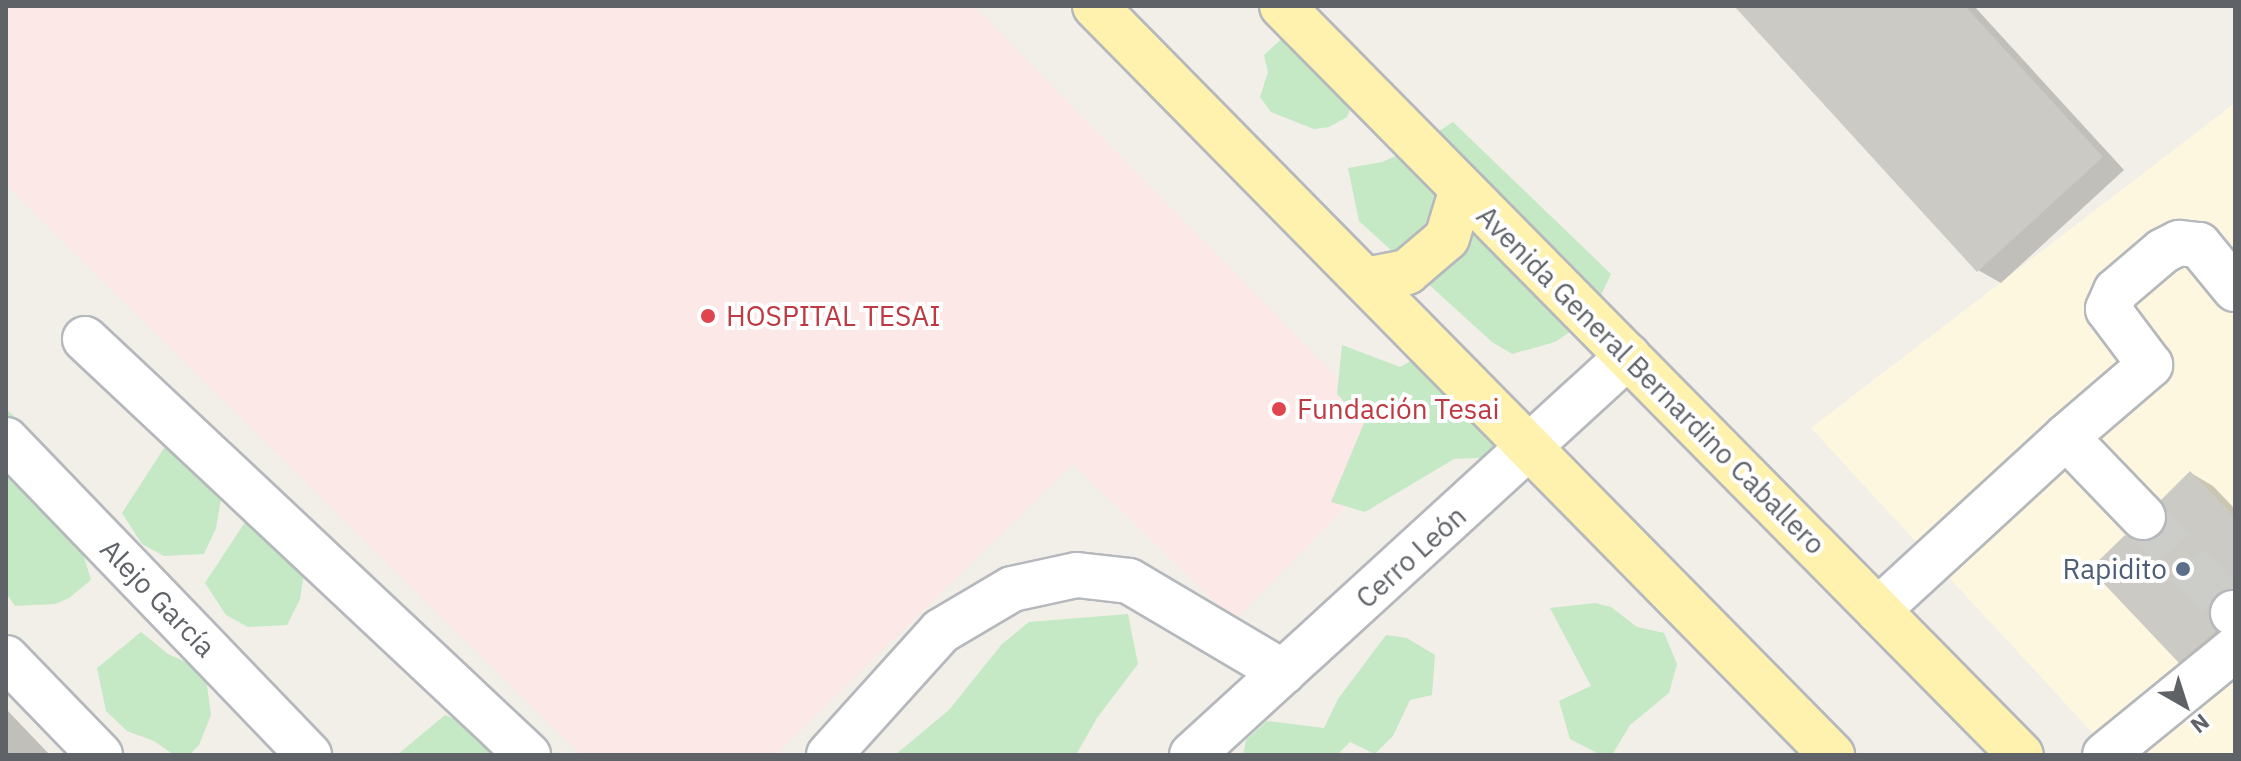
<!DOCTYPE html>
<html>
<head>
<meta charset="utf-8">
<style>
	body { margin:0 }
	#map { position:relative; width:2241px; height:761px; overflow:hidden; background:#f1efe8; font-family:"IBM Plex Sans",sans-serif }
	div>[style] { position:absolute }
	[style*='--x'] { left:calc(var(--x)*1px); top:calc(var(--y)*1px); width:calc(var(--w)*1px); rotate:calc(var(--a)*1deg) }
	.commercial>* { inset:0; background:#fef7e0 }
	.medical>* { inset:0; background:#fce8e6 }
	.green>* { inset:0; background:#c5e8c5 }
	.shadow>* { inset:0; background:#0003 }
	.building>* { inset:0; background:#cccac5 }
	.minor-tunnel>* { height:44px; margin-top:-22px; transform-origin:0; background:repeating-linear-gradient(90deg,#ccccc8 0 44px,transparent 0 66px) }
	.roads { filter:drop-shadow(2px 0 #b5b8bc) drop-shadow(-2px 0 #b5b8bc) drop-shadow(0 2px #b5b8bc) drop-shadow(0 -2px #b5b8bc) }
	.minor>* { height:44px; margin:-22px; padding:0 22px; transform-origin:22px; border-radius:22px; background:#fff }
	.major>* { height:44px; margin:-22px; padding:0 22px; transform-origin:22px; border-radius:22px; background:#fff2af }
	.dots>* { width:22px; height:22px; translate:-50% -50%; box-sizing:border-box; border:4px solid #fff; border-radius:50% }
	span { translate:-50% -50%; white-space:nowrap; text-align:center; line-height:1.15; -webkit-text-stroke:8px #fff; paint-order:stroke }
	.health-label { font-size:28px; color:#be3a42 }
	.left { translate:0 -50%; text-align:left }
	.street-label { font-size:28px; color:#5f6368 }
	.service-label { font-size:28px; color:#4e5e75 }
	.right { translate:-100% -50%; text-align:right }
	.frame { position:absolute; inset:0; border:8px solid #5f6368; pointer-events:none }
	.north { position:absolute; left:2145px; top:665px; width:80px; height:80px; -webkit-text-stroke:6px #fff; paint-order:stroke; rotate:141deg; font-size:22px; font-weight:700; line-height:32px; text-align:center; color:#5f6368 }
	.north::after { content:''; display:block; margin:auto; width:28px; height:36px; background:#5f6368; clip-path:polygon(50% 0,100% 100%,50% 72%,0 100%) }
</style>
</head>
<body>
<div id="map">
	<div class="commercial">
		<div style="clip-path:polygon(2235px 103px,2235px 755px,2113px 755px,1811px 428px)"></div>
	</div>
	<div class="medical">
		<div style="clip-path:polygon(6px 6px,974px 6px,1405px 447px,1234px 621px,1073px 464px,775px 755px,581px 755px,6px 185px)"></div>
	</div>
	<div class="green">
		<div style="clip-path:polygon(1319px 23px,1343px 34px,1365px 72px,1347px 117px,1329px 127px,1314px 129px,1271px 112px,1260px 97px,1268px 72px,1264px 55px,1290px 31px)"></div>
		<div style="clip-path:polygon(1453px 122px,1611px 274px,1590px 318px,1555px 342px,1512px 354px,1492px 342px,1359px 221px,1348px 168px,1382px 162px,1410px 150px)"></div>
		<div style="clip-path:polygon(1342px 345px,1400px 367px,1432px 349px,1485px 402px,1500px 457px,1454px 459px,1365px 512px,1331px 502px,1364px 423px,1337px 394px)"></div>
		<div style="clip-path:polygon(6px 409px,31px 431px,55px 461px,91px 580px,69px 598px,55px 604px,15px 606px,6px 593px)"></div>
		<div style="clip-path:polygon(168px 442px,224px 482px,216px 528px,204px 554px,164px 556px,142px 544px,122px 513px)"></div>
		<div style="clip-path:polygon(251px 513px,307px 553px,300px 599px,287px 625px,248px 627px,226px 615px,205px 583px)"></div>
		<div style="clip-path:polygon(1595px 603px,1611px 607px,1637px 627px,1664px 633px,1677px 664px,1669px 693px,1630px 725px,1612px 755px,1601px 755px,1570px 739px,1559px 701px,1591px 686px,1550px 608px)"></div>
		<div style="clip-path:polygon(1128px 614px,1138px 664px,1097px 718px,1076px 755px,895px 755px,949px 710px,1002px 644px,1029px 622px)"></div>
		<div style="clip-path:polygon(141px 632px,168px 654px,205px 671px,211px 715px,199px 745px,189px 755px,174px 755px,154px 741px,127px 731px,106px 711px,97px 668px)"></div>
		<div style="clip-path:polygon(1386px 635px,1407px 638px,1435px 655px,1432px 695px,1410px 700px,1393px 736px,1375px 754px,1350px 742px,1337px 755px,1243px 755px,1246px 740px,1267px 721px,1324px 728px,1338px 699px)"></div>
		<div style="clip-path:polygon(445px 715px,487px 732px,506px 755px,397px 755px)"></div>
	</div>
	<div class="shadow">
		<div style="clip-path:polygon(1765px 6px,1974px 6px,2124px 170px,2001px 283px,1978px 270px)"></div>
		<div style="clip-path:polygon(2191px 473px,2213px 486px,2235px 509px,2235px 612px,2202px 674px,2180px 661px,2136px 543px,2149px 543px,2162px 536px)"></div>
		<div style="clip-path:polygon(6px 709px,50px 755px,6px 755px)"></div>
	</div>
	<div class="building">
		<div style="clip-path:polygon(1734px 6px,1965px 6px,2103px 157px,1977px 272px)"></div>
		<div style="clip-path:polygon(2190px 471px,2235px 518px,2235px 589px,2220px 592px,2211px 601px,2208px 615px,2216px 630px,2179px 663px,2090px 569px,2125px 535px,2137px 541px,2148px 541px,2161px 534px,2167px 523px,2167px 512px,2161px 500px)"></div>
	</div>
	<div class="minor-tunnel">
		<div style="--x:2143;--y:517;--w:132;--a:46.8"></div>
	</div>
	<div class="roads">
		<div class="minor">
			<div style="--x:85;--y:339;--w:608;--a:43.2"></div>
			<div style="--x:2066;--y:437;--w:111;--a:-40.6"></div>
			<div style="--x:2150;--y:365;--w:70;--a:-126.9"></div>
			<div style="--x:2108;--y:309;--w:20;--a:-66"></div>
			<div style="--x:2116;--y:291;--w:62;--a:-40.4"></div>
			<div style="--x:2163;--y:251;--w:18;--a:-27"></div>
			<div style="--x:2179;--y:243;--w:20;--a:6"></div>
			<div style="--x:2199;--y:245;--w:57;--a:50.7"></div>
			<div style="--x:6;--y:440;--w:437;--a:46.1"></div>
			<div style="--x:1878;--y:610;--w:255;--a:-42.6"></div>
			<div style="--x:2066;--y:437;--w:111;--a:46.1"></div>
			<div style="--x:2233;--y:613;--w:2;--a:27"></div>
			<div style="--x:6;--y:658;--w:135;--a:45.9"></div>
			<div style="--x:829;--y:755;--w:167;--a:-47.9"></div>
			<div style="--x:941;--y:631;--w:82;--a:-30.6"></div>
			<div style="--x:1012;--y:589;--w:66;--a:-12.2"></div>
			<div style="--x:1077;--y:575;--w:52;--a:6.6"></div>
			<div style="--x:1129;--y:581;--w:179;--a:30.6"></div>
			<div style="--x:1192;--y:755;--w:591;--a:-42.46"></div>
			<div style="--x:2105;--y:755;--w:168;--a:-39.2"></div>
		</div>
		<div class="major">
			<div style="--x:1095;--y:6;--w:1051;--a:45.46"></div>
			<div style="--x:1282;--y:6;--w:1052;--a:45.39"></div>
			<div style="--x:1365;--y:280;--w:43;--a:-10.8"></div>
			<div style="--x:1407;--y:272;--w:52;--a:-40.4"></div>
			<div style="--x:1447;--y:238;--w:51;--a:-73"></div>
		</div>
	</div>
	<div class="dots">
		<div style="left:708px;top:316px;background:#e0444e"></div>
		<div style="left:1279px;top:409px;background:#e0444e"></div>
		<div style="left:2183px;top:569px;background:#5c6f8a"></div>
	</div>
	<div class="health-label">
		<span class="left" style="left:726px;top:316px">HOSPITAL TESAI</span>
		<span class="left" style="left:1297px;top:409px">Fundación Tesai</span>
	</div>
	<div class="street-label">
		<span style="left:1651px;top:380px;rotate:45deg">Avenida General Bernardino Caballero</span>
		<span style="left:1411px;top:557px;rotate:-42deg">Cerro León</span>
		<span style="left:158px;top:598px;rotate:46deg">Alejo García</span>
	</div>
	<div class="service-label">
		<span class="right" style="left:2167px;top:569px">Rapidito</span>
	</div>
	<div class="frame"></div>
	<div class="north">N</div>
</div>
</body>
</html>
